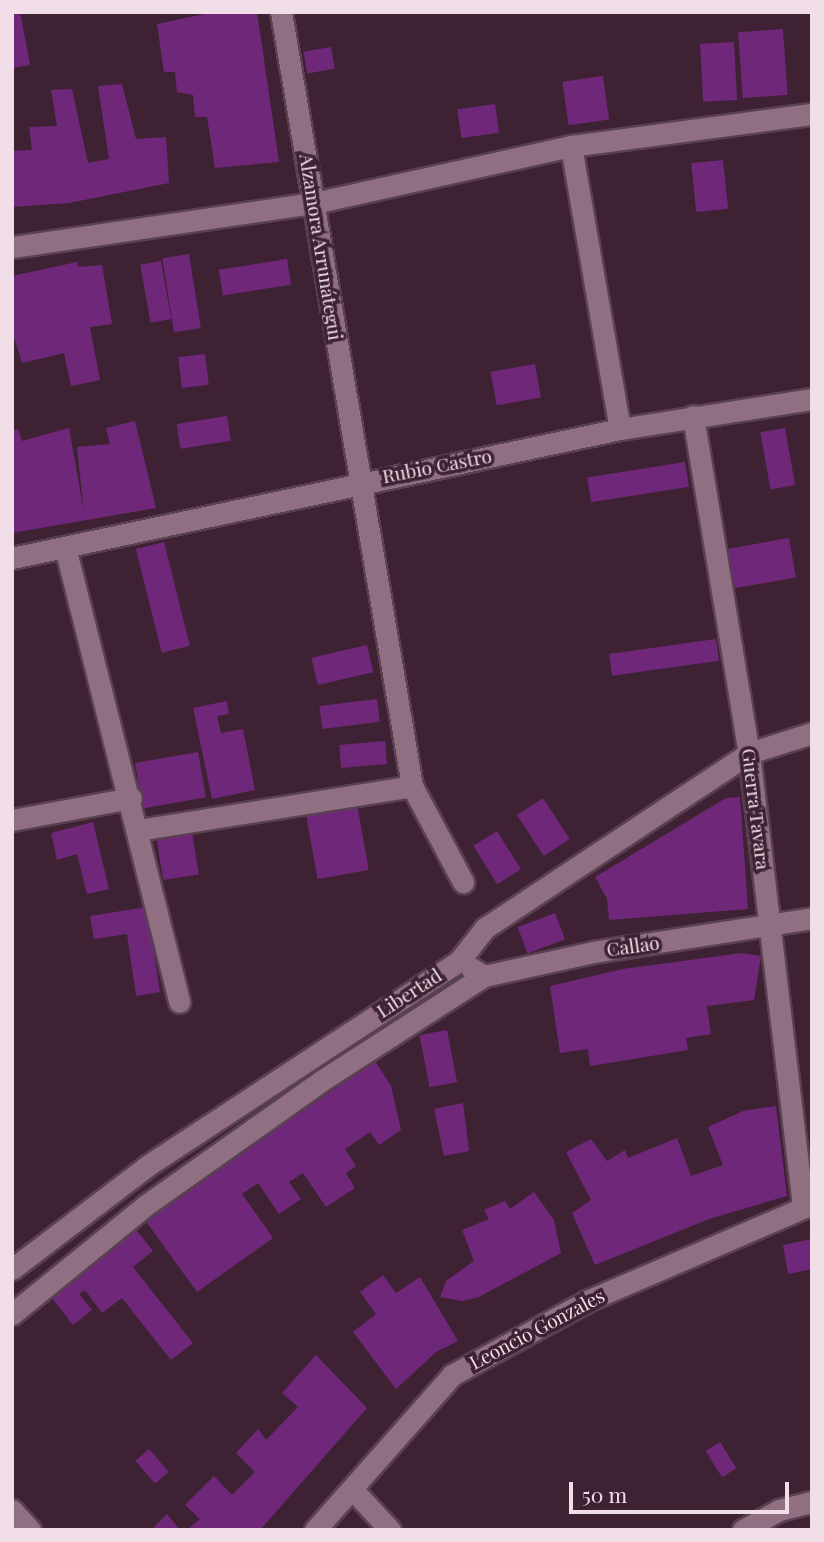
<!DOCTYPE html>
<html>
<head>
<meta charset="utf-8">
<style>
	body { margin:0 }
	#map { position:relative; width:824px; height:1542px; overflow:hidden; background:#3e2234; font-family:"Playfair Display",serif }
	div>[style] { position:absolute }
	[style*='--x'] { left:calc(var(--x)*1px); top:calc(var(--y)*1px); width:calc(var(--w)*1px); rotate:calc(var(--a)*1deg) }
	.building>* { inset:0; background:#6f2879; transform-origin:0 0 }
	.roads { filter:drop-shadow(2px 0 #594151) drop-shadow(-2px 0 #594151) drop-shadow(0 2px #594151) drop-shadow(0 -2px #594151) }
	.street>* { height:21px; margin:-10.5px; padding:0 10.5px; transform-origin:10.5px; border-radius:10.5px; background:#906f83 }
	span { translate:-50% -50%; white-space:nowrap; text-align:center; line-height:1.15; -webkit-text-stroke:7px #3e2234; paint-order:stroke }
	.street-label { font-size:19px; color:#f1dee9 }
	.frame { position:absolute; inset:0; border:14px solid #f1dee9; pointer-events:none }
	.scale { position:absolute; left:569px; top:1482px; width:220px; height:32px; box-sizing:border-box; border:4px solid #f1dee9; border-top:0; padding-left:9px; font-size:21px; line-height:24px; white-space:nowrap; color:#f1dee9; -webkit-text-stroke:5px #3e2234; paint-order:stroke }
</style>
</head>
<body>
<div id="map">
	<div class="building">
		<div style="clip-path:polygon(12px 12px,20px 12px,30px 65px,12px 68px)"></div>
		<div style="clip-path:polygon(214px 12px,257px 12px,279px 162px,215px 168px,207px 117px,195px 117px,193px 95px,177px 92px,175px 72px,164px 72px,157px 24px)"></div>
		<div style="left:783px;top:29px;width:66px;height:45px;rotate:86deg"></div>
		<div style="left:734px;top:42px;width:58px;height:34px;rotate:87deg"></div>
		<div style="left:331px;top:47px;width:22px;height:28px;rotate:80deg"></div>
		<div style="left:603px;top:76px;width:44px;height:41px;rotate:82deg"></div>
		<div style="clip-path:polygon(122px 84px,136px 139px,166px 137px,169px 183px,69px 203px,12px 207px,12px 151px,32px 150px,29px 127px,57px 126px,51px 90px,72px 89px,88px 163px,109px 159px,98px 86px)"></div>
		<div style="left:495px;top:104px;width:29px;height:38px;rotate:82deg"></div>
		<div style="left:723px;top:160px;width:49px;height:32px;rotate:84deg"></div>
		<div style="left:189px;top:254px;width:75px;height:27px;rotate:81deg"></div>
		<div style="left:287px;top:259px;width:26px;height:69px;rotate:81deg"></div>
		<div style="left:161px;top:261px;width:59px;height:21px;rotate:80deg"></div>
		<div style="clip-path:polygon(77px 262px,78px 267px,102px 265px,112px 324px,90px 327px,100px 380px,71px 386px,64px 353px,22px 363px,12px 331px,12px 276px)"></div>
		<div style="left:205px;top:354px;width:31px;height:27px;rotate:83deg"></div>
		<div style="left:535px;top:364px;width:34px;height:45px;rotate:80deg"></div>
		<div style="left:227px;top:416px;width:25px;height:51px;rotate:81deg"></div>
		<div style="clip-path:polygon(135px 421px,156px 508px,12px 533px,12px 431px,18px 429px,22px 441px,69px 428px,84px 512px,77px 447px,110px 444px,106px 428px)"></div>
		<div style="left:785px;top:428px;width:58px;height:25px;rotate:80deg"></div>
		<div style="left:685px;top:462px;width:25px;height:99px;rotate:81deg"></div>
		<div style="left:789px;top:538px;width:40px;height:63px;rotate:80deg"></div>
		<div style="left:164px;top:542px;width:107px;height:29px;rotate:76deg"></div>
		<div style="left:716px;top:639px;width:22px;height:108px;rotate:82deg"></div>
		<div style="left:367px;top:645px;width:28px;height:57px;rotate:77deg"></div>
		<div style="left:377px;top:699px;width:23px;height:58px;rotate:83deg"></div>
		<div style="clip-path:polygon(227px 701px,229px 714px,217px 716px,221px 733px,243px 729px,255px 790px,212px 799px,193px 708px)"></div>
		<div style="left:385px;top:741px;width:23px;height:46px;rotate:85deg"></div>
		<div style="left:198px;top:752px;width:46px;height:64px;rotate:80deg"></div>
		<div style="clip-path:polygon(740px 797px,748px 909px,609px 920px,607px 899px,595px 877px,726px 798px)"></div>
		<div style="left:356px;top:798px;width:73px;height:52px;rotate:80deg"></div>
		<div style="left:543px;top:798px;width:49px;height:31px;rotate:57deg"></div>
		<div style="clip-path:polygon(93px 822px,109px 889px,87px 894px,77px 854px,57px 860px,51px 833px)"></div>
		<div style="left:497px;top:831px;width:45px;height:28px;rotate:58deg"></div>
		<div style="left:192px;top:832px;width:43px;height:36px;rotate:81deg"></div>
		<div style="clip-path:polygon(147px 907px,160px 992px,136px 996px,127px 934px,94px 939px,90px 916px)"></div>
		<div style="left:555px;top:913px;width:28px;height:40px;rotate:69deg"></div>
		<div style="clip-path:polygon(742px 953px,761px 956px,754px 1000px,707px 1006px,711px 1034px,686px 1038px,688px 1050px,590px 1066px,588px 1049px,560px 1053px,550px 986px,623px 969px)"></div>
		<div style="left:447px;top:1030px;width:53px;height:28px;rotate:79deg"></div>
		<div style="clip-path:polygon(375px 1061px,391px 1086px,401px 1130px,379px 1145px,370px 1132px,345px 1149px,356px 1166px,346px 1173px,355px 1188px,326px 1207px,303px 1173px,289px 1182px,301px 1199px,279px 1214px,258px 1183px,242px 1194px,273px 1238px,197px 1292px,145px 1220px)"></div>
		<div style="clip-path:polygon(463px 1103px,469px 1151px,444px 1156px,434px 1109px)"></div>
		<div style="clip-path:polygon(776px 1106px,787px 1196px,709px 1219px,595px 1265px,572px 1213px,591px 1200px,566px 1152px,591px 1139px,607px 1161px,625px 1150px,628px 1158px,677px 1138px,691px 1176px,723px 1165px,708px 1127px,743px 1111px)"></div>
		<div style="clip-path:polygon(534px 1192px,554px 1220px,561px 1253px,479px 1297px,462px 1301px,440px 1297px,446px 1281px,474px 1261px,462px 1230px,489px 1219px,484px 1210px,505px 1201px,510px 1209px)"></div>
		<div style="clip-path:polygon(133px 1226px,153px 1251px,133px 1267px,193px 1343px,171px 1360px,122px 1298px,102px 1313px,85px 1290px,79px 1294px,92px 1310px,73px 1325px,48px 1293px)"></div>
		<div style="clip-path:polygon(812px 1239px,812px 1269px,788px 1274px,783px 1245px)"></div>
		<div style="clip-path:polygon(383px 1275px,396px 1293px,420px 1277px,458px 1341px,436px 1352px,396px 1389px,353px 1332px,376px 1314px,360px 1292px)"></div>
		<div style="clip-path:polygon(316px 1355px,367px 1408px,260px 1530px,187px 1530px,200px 1519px,185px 1505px,214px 1476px,232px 1495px,255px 1472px,236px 1453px,258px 1429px,266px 1440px,298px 1407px,282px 1393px)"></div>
		<div style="left:720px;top:1442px;width:31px;height:17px;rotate:58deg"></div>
		<div style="left:149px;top:1449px;width:30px;height:18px;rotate:49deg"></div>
		<div style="clip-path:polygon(167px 1514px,180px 1530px,151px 1530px)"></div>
	</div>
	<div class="roads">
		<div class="street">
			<div style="--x:281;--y:12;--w:785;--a:80.39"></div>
			<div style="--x:412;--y:786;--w:109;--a:62"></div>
			<div style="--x:571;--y:146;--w:287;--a:80.2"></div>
			<div style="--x:12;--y:247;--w:305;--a:-8.3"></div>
			<div style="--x:314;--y:203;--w:263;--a:-12.5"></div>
			<div style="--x:571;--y:146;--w:243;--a:-7.6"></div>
			<div style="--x:693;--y:416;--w:342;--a:80.6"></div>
			<div style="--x:749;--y:753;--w:455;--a:83.2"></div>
			<div style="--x:65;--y:547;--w:469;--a:75.9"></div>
			<div style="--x:12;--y:558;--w:622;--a:-11.98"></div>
			<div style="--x:620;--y:429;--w:194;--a:-8.9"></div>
			<div style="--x:12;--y:820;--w:121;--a:-10.5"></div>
			<div style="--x:138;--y:830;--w:278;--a:-9.1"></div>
			<div style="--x:471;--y:968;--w:15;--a:32"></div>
			<div style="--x:484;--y:976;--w:112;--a:-12.4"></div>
			<div style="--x:593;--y:952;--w:222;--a:-8.8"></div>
			<div style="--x:12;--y:1269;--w:170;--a:-37.3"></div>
			<div style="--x:147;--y:1166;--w:373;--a:-33.3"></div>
			<div style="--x:459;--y:961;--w:42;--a:-51.8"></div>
			<div style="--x:485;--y:928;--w:317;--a:-33.5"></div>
			<div style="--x:749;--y:753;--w:66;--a:-17.6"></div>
			<div style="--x:12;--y:1314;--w:173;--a:-39.1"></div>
			<div style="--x:146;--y:1205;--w:214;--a:-35.3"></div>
			<div style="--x:321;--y:1081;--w:194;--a:-32.8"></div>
			<div style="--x:354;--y:1491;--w:53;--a:47.3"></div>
			<div style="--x:12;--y:1510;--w:27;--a:48"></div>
			<div style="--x:315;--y:1530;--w:207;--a:-48.5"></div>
			<div style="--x:452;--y:1375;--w:154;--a:-28.7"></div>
			<div style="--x:587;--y:1301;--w:245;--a:-23.3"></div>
			<div style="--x:743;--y:1530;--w:41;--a:-29.1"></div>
			<div style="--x:779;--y:1510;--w:34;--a:-14"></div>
		</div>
	</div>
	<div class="street-label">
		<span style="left:321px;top:247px;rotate:81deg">Alzamora Arrunátegui</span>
		<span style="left:437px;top:466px;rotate:-11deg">Rubio Castro</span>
		<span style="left:756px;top:809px;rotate:83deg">Guerra Tavara</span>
		<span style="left:633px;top:946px;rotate:-8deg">Callao</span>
		<span style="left:409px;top:993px;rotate:-33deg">Libertad</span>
		<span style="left:537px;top:1329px;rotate:-28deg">Leoncio Gonzales</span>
	</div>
	<div class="frame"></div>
	<div class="scale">50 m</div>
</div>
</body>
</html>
